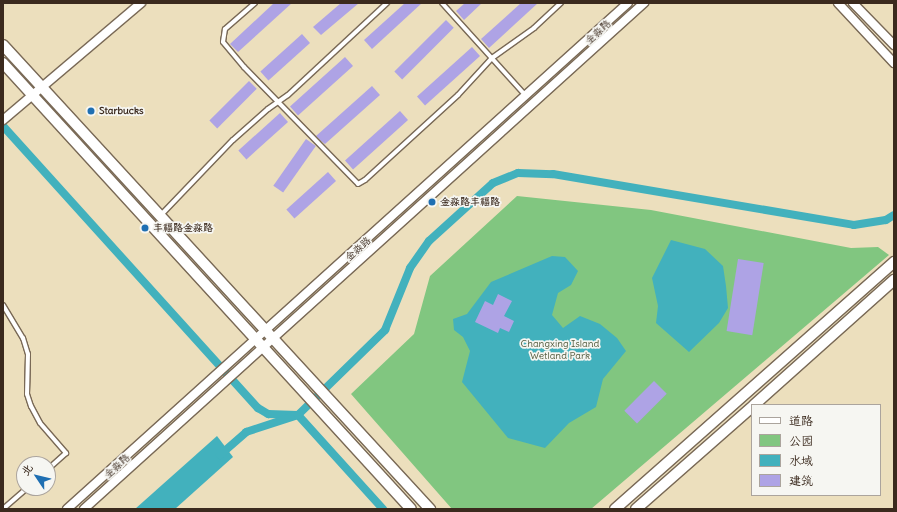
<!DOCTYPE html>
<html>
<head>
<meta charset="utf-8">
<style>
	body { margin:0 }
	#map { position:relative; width:897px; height:512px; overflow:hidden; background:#ecdfbd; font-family:Delius,"LXGW WenKai TC",sans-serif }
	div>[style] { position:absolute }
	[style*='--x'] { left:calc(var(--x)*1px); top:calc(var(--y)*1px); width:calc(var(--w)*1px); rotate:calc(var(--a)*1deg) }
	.green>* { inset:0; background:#81c680 }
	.water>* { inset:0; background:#42b1bd }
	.canal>* { height:8px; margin:-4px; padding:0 4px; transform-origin:4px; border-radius:4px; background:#42b1bd }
	.building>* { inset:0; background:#aea3e5; transform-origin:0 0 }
	.roads { filter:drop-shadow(1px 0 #796956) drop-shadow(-1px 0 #796956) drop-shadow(0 1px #796956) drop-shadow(0 -1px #796956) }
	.service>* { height:4px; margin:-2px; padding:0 2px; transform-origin:2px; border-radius:2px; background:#fff }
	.minor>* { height:8px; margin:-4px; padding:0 4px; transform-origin:4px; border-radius:4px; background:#fff }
	.tertiary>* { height:10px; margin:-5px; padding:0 5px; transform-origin:5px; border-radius:5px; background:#fff }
	.dots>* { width:11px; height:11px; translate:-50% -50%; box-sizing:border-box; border:2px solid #f6f6f2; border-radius:50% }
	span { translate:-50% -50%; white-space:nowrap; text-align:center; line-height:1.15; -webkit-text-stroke:3.5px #f6f6f2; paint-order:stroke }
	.street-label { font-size:10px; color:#3b2a1e }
	.poi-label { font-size:10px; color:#3b2a1e; font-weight:700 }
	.left { translate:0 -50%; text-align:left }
	.park-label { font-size:10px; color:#50593b }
	.frame { position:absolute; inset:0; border:4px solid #3b2a1e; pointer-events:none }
	.legend { position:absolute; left:751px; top:404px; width:130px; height:92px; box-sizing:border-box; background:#f6f6f2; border:1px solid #aba49d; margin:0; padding:5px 7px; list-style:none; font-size:12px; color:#3b2a1e }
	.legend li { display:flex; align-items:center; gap:8px; height:20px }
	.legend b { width:20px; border:1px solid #aba49d }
	.north { position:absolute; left:16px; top:456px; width:40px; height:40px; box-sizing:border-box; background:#f6f6f2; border:1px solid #aba49d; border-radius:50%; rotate:305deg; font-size:11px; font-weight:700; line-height:16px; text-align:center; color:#3b2a1e }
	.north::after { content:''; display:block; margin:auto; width:14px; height:18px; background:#1f6fb2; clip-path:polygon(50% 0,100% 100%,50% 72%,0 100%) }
</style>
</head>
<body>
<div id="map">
	<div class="green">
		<div style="clip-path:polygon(517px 196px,651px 210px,851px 248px,878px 247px,889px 255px,591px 509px,452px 509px,351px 394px,414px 334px,430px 276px)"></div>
	</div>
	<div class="water">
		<div style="clip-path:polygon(671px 240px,705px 249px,723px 266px,726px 286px,728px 308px,719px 323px,689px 352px,656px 323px,658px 306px,652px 278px)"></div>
		<div style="clip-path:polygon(552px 256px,565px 257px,578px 271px,571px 285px,558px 293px,552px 315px,563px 328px,580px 316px,600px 324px,617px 338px,626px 351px,603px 379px,596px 407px,569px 423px,545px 448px,508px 438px,462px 382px,470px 351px,463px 337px,454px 330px,453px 319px,467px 314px,491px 282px)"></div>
		<div style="clip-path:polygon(217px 436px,233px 457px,175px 509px,135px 509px)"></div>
	</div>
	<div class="canal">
		<div style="--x:3;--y:126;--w:380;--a:47.9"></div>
		<div style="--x:258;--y:408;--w:12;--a:31"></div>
		<div style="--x:268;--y:414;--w:30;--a:2"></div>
		<div style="--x:298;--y:415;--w:127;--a:47.9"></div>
		<div style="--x:220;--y:455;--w:35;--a:-41"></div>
		<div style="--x:246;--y:432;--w:55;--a:-18.1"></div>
		<div style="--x:298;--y:415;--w:122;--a:-44.3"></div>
		<div style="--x:385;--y:330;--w:67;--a:-68"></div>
		<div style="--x:410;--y:268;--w:33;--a:-55"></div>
		<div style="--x:429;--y:241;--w:86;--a:-42.2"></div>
		<div style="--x:493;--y:183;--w:27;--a:-22"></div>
		<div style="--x:518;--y:173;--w:35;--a:2"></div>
		<div style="--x:553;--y:174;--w:305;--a:9.6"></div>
		<div style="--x:854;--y:225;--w:32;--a:-9"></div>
		<div style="--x:886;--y:220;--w:9;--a:-32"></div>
	</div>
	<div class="building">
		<div style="clip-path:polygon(274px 3px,292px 3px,238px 52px,230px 44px)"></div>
		<div style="clip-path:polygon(341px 3px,359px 3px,321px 35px,313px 27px)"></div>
		<div style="clip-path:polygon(405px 3px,422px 3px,372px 49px,364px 40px)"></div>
		<div style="clip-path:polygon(465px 3px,482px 3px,464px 20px,456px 11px)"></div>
		<div style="clip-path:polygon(521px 3px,538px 3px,489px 48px,481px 39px)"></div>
		<div style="left:446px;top:20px;width:11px;height:73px;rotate:45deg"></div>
		<div style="left:302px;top:34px;width:12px;height:56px;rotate:48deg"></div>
		<div style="left:472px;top:47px;width:12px;height:74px;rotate:48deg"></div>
		<div style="left:345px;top:57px;width:12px;height:74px;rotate:48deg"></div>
		<div style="left:249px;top:81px;width:11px;height:56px;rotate:45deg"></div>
		<div style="clip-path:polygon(372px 86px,380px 95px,325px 144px,321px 141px,316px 136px)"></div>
		<div style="left:400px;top:111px;width:12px;height:74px;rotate:48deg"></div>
		<div style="left:280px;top:113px;width:12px;height:56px;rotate:48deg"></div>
		<div style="left:306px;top:139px;width:12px;height:57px;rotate:35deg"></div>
		<div style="left:328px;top:172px;width:12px;height:56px;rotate:48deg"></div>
		<div style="left:738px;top:259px;width:26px;height:73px;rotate:9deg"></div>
		<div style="clip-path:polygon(498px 294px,512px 301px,504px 316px,514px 321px,509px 332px,500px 328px,498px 333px,475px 322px,485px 301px,493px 305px)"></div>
		<div style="left:654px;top:381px;width:18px;height:42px;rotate:45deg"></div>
	</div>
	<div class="roads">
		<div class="service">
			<div style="--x:255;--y:3;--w:40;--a:139"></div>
			<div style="--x:225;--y:29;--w:13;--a:99"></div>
			<div style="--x:223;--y:42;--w:33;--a:50"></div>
			<div style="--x:244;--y:67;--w:163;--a:45.7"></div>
			<div style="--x:358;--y:184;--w:8;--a:-30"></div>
			<div style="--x:365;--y:180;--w:126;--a:-42.4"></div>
			<div style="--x:458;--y:95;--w:50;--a:-47.4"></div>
			<div style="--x:492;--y:58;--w:52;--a:-35.5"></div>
			<div style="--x:534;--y:28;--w:37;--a:-43"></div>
			<div style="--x:442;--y:3;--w:124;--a:47.9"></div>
			<div style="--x:160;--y:216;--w:105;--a:-46.2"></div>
			<div style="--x:233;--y:140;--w:47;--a:-41.5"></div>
			<div style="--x:268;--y:109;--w:24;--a:-35"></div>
			<div style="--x:288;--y:95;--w:135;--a:-42.9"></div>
			<div style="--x:3;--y:305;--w:39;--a:59"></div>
			<div style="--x:23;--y:338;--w:17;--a:73"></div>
			<div style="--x:28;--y:354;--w:40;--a:91.4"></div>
			<div style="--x:27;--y:394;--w:13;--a:72"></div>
			<div style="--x:31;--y:406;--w:19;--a:62"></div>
			<div style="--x:40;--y:423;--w:40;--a:49"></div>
			<div style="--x:66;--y:453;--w:24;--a:138"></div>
			<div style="--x:3;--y:509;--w:32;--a:-41"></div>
		</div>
		<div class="minor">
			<div style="--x:838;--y:3;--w:82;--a:47"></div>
			<div style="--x:853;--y:3;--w:59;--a:45.7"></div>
			<div style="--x:3;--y:120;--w:181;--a:-40.3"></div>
			<div style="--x:67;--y:509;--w:755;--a:-42.05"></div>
			<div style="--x:84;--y:509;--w:755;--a:-42.1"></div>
		</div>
		<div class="tertiary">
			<div style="--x:3;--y:45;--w:631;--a:47.38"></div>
			<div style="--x:3;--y:63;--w:604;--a:47.55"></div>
			<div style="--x:754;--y:405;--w:188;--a:-41.8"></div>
			<div style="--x:615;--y:509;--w:373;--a:-41.5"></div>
			<div style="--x:636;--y:509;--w:154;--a:-41.3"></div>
		</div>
	</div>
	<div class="dots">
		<div style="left:91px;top:111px;background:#1f6fb2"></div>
		<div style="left:432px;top:202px;background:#1f6fb2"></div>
		<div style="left:145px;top:228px;background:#1f6fb2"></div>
	</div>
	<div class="street-label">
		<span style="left:598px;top:32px;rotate:-42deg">金淼路</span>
		<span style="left:358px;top:249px;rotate:-42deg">金淼路</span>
		<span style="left:117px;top:466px;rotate:-42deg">金淼路</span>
	</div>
	<div class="poi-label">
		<span class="left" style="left:99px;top:111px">Starbucks</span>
		<span class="left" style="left:440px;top:202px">金淼路丰福路</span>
		<span class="left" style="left:153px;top:228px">丰福路金淼路</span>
	</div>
	<div class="park-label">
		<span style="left:560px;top:349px">Changxing Island<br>Wetland Park</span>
	</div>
	<div class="frame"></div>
	<ul class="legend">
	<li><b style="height:5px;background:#fff"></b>道路</li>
	<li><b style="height:11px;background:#81c680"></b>公园</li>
	<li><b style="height:11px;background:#42b1bd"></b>水域</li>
	<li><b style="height:11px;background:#aea3e5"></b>建筑</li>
	</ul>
	<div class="north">北</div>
</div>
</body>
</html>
